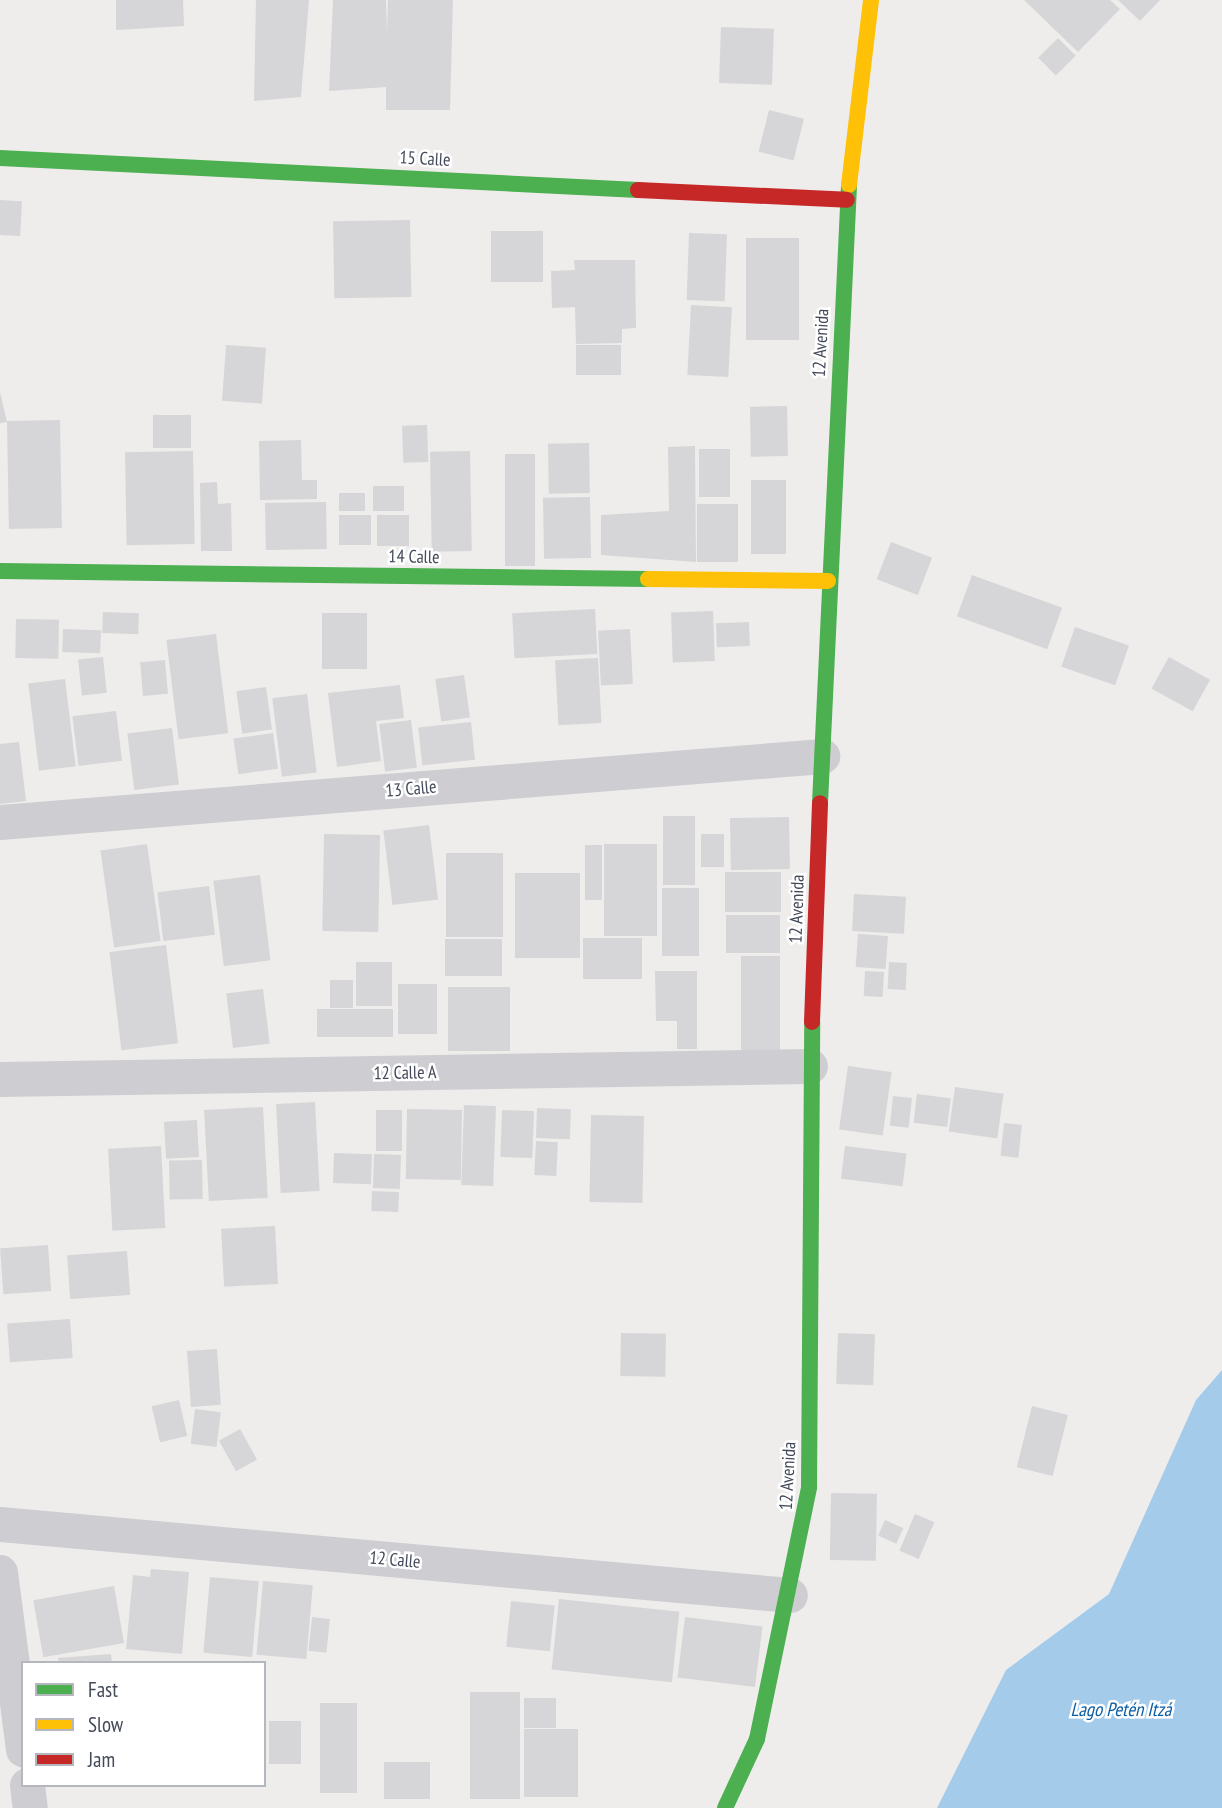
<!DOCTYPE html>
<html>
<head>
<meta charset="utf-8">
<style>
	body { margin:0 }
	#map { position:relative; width:1222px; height:1808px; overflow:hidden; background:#eeedec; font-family:"PT Sans Narrow",sans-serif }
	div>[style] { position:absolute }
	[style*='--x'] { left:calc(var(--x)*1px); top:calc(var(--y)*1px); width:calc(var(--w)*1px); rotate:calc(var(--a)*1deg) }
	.water>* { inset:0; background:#a5cbeb }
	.building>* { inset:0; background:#d6d6d8; transform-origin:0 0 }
	.street>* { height:35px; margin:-17.5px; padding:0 17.5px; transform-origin:17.5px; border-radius:17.5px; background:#ceced2 }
	.fast>* { height:16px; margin:-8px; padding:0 8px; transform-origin:8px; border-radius:8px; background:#4caf50 }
	.slow>* { height:16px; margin:-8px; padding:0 8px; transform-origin:8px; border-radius:8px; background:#ffc107 }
	.jam>* { height:16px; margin:-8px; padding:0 8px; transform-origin:8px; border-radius:8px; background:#c62828 }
	span { translate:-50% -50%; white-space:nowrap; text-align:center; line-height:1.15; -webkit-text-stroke:5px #fff; paint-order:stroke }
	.street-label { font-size:18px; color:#444a59 }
	.water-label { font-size:19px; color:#0e5ea3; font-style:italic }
	.legend { position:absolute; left:21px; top:1661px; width:245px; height:126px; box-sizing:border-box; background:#fff; border:2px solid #b4b7bd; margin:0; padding:9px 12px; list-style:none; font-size:21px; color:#444a59 }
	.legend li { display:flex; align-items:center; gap:14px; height:35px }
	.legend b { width:35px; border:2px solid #b4b7bd }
</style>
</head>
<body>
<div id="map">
	<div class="water">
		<div style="clip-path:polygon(1222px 1370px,1222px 1808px,937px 1808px,1006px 1670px,1109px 1594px,1196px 1400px)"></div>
	</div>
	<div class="building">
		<div style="clip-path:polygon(116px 0,183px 0,184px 26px,116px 30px)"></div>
		<div style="clip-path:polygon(256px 0,309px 0,301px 97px,254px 101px)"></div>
		<div style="clip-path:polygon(333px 0,386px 0,387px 33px,388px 0,453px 0,450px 110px,386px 110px,386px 87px,329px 91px)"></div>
		<div style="clip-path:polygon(1024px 0,1110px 0,1120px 9px,1078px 52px)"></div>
		<div style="clip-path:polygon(1118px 0,1160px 0,1140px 21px)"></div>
		<div style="left:721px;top:27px;width:53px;height:56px;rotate:2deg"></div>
		<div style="left:1058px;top:38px;width:25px;height:28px;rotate:45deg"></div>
		<div style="left:769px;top:110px;width:36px;height:43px;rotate:14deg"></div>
		<div style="left:0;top:200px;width:22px;height:35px;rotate:3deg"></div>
		<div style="left:410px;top:220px;width:77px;height:77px;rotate:89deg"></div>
		<div style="left:491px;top:231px;width:52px;height:51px"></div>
		<div style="left:689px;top:233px;width:38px;height:67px;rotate:2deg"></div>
		<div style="left:746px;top:238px;width:53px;height:102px"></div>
		<div style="clip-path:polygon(574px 260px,635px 260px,636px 328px,622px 329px,622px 343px,576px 344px,575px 307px,552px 308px,551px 271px,575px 270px)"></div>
		<div style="left:691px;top:305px;width:41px;height:70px;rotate:3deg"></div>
		<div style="left:226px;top:345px;width:40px;height:56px;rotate:4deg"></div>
		<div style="left:576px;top:345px;width:45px;height:30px"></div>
		<div style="clip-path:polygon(0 392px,7px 422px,0 423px)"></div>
		<div style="left:787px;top:406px;width:50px;height:37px;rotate:89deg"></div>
		<div style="left:153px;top:415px;width:38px;height:33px"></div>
		<div style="left:60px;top:420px;width:108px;height:53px;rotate:89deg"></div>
		<div style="left:427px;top:425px;width:37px;height:25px;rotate:88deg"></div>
		<div style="clip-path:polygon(301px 440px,302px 480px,317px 480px,317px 499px,260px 500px,259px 441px)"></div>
		<div style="left:589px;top:443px;width:50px;height:41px;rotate:89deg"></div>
		<div style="clip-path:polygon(695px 446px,696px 562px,601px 555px,601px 515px,669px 511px,668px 447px)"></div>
		<div style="left:699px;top:449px;width:31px;height:48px"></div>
		<div style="left:193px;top:451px;width:93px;height:68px;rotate:89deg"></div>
		<div style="left:470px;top:451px;width:100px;height:40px;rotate:89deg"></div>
		<div style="left:505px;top:454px;width:30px;height:112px"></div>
		<div style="left:751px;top:480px;width:35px;height:74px"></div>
		<div style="clip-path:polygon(217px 482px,218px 504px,231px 503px,232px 551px,201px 551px,200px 483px)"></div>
		<div style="left:373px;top:486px;width:31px;height:25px"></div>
		<div style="left:339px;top:493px;width:26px;height:18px"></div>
		<div style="left:590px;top:497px;width:61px;height:47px;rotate:89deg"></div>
		<div style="left:326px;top:502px;width:47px;height:61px;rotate:89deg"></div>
		<div style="left:697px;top:504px;width:41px;height:58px"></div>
		<div style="left:371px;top:515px;width:30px;height:32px;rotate:90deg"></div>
		<div style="left:409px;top:515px;width:31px;height:32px;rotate:90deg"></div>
		<div style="left:891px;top:542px;width:44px;height:40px;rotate:21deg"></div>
		<div style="left:972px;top:575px;width:96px;height:44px;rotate:20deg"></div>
		<div style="left:595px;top:609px;width:45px;height:83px;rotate:87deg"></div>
		<div style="left:713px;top:611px;width:50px;height:42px;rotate:88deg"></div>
		<div style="left:103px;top:612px;width:36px;height:21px;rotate:2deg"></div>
		<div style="left:322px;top:613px;width:45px;height:56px"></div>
		<div style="left:16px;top:619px;width:43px;height:39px;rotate:1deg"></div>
		<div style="left:749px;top:622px;width:24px;height:33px;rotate:88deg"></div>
		<div style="left:1075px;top:627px;width:57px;height:42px;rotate:19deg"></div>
		<div style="left:63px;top:629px;width:38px;height:23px;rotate:2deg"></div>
		<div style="left:630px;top:629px;width:55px;height:32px;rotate:87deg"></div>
		<div style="left:216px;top:634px;width:100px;height:50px;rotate:83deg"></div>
		<div style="left:103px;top:657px;width:36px;height:25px;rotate:84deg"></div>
		<div style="left:1169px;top:657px;width:47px;height:36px;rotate:29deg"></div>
		<div style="left:598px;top:658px;width:65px;height:43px;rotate:87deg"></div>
		<div style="left:165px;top:660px;width:34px;height:25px;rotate:85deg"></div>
		<div style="left:464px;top:675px;width:43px;height:29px;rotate:82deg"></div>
		<div style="left:65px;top:679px;width:88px;height:37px;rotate:83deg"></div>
		<div style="clip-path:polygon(400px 685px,404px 718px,376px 721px,381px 761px,337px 767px,328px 693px)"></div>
		<div style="left:266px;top:687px;width:43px;height:30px;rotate:82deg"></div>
		<div style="left:307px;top:694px;width:79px;height:35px;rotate:83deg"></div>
		<div style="left:116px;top:711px;width:50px;height:44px;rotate:83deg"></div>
		<div style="left:411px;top:720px;width:48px;height:32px;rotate:83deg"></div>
		<div style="left:471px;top:722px;width:38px;height:53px;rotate:84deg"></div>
		<div style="left:172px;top:728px;width:57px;height:45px;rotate:83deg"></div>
		<div style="left:273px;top:733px;width:36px;height:40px;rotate:82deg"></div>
		<div style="clip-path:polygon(19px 742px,26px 801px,0 804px,0 744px)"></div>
		<div style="left:663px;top:816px;width:32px;height:69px"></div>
		<div style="left:789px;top:817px;width:52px;height:59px;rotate:89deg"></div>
		<div style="left:429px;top:825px;width:75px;height:46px;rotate:83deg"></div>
		<div style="left:324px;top:834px;width:56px;height:97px;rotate:1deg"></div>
		<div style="left:701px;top:834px;width:23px;height:33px"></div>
		<div style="left:147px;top:844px;width:98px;height:47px;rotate:82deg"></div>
		<div style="left:604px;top:844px;width:53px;height:92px"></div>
		<div style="left:585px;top:845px;width:17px;height:55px"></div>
		<div style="left:446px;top:853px;width:57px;height:84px"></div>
		<div style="left:725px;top:872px;width:56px;height:40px"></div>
		<div style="left:580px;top:873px;width:85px;height:65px;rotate:90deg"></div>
		<div style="left:260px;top:875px;width:86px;height:47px;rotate:83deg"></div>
		<div style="left:209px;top:886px;width:49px;height:52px;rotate:83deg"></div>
		<div style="left:662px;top:888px;width:37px;height:68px"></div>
		<div style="left:854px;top:894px;width:52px;height:37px;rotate:3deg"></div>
		<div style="left:780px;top:915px;width:38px;height:54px;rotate:90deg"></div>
		<div style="left:858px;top:934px;width:30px;height:33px;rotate:4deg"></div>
		<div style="left:642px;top:938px;width:41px;height:59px;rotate:90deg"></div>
		<div style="left:445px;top:939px;width:57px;height:37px"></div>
		<div style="left:166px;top:945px;width:99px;height:57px;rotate:83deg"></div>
		<div style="left:741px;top:956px;width:39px;height:95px"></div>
		<div style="left:356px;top:962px;width:36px;height:44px"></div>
		<div style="left:889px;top:962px;width:18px;height:27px;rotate:3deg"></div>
		<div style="clip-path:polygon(655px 971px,697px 971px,697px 1049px,677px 1049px,677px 1021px,656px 1021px)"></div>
		<div style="left:865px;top:971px;width:19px;height:25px;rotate:3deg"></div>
		<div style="left:330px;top:980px;width:23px;height:28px"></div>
		<div style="left:437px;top:984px;width:50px;height:39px;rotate:90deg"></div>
		<div style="left:448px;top:987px;width:62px;height:64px"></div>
		<div style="left:263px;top:989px;width:55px;height:37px;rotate:83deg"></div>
		<div style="left:393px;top:1009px;width:28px;height:76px;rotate:90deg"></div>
		<div style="left:848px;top:1066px;width:44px;height:64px;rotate:8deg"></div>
		<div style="left:955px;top:1087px;width:49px;height:45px;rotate:8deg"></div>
		<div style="left:917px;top:1094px;width:34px;height:29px;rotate:7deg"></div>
		<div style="left:893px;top:1096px;width:19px;height:30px;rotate:6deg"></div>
		<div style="left:315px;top:1102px;width:89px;height:39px;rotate:87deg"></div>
		<div style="left:464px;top:1105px;width:32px;height:80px;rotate:2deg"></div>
		<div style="left:263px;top:1107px;width:91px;height:59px;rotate:87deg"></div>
		<div style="left:537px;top:1108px;width:34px;height:30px;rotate:2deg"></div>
		<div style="left:407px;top:1109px;width:55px;height:70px;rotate:1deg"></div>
		<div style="left:376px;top:1110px;width:26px;height:41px"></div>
		<div style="left:502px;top:1110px;width:32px;height:47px;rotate:2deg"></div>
		<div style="left:591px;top:1115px;width:53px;height:87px;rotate:1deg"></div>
		<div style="left:197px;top:1120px;width:37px;height:33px;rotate:87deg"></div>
		<div style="left:1004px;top:1123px;width:18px;height:33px;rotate:6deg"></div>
		<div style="left:536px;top:1141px;width:22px;height:34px;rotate:3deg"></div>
		<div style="left:161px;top:1146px;width:82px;height:53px;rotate:87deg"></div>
		<div style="left:845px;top:1146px;width:62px;height:33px;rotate:7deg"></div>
		<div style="left:334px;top:1153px;width:38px;height:30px;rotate:2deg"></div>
		<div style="left:374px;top:1154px;width:27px;height:34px;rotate:2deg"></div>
		<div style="left:202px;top:1160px;width:39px;height:33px;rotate:89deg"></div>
		<div style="left:372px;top:1191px;width:27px;height:20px;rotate:2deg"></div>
		<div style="left:275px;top:1226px;width:58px;height:54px;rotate:87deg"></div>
		<div style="left:48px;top:1245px;width:46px;height:48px;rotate:86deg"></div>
		<div style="left:127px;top:1251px;width:44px;height:60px;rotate:86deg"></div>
		<div style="left:70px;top:1319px;width:39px;height:63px;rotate:86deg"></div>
		<div style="left:621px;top:1333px;width:45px;height:43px;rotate:1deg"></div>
		<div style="left:838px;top:1333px;width:37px;height:51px;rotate:2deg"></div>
		<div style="left:217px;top:1349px;width:56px;height:30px;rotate:86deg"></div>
		<div style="left:179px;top:1400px;width:37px;height:28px;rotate:77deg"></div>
		<div style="left:1032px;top:1406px;width:37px;height:63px;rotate:14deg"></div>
		<div style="left:195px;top:1409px;width:26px;height:35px;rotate:7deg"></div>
		<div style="left:240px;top:1429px;width:35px;height:24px;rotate:61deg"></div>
		<div style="left:831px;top:1493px;width:46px;height:67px;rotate:1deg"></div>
		<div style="left:915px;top:1514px;width:21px;height:40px;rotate:23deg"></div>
		<div style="left:885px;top:1520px;width:20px;height:17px;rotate:24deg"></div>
		<div style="clip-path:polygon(151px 1569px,189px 1572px,182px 1654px,126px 1649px,133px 1575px,150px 1577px)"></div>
		<div style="left:210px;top:1577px;width:49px;height:76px;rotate:5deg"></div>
		<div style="left:263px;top:1581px;width:50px;height:74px;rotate:5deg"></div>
		<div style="left:114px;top:1586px;width:58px;height:82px;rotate:80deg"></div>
		<div style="left:559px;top:1599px;width:121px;height:71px;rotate:6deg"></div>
		<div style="left:511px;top:1601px;width:44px;height:46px;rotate:6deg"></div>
		<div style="left:312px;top:1617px;width:18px;height:34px;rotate:6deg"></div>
		<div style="left:685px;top:1617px;width:78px;height:61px;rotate:7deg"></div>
		<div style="clip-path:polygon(111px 1654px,112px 1663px,59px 1663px,58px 1658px)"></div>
		<div style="left:470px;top:1692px;width:50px;height:107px"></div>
		<div style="left:556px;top:1698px;width:30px;height:32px;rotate:90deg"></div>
		<div style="left:320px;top:1703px;width:37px;height:90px"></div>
		<div style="left:269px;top:1721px;width:32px;height:43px"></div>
		<div style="left:524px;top:1729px;width:54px;height:68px"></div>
		<div style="left:430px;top:1762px;width:37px;height:46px;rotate:90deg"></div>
	</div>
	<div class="street">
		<div style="--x:0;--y:822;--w:825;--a:-4.59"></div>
		<div style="--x:0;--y:1079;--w:810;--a:-0.92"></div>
		<div style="--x:0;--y:1524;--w:793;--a:5.14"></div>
		<div style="--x:0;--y:1572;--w:179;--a:82.6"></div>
		<div style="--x:27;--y:1785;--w:23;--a:83"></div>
	</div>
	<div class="fast">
		<div style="--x:0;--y:158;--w:639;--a:2.87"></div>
		<div style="--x:0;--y:571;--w:648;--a:0.71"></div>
		<div style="--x:820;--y:803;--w:619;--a:-87.31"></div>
		<div style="--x:725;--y:1808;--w:76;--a:-65.1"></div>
		<div style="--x:757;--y:1739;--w:257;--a:-78.3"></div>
		<div style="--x:809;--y:1487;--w:465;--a:-89.6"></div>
	</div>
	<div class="slow">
		<div style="--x:849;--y:185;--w:186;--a:-83.2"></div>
		<div style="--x:648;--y:579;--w:180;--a:0.6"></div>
	</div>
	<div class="jam">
		<div style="--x:638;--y:190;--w:209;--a:2.7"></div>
		<div style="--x:812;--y:1022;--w:219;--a:-87.9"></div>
	</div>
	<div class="street-label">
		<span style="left:425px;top:159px;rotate:3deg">15 Calle</span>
		<span style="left:821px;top:343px;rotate:-87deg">12 Avenida</span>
		<span style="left:414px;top:557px;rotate:1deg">14 Calle</span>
		<span style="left:411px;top:789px;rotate:-5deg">13 Calle</span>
		<span style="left:797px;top:909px;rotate:-88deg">12 Avenida</span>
		<span style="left:405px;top:1073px;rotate:-1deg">12 Calle A</span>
		<span style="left:788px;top:1476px;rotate:-87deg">12 Avenida</span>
		<span style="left:395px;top:1560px;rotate:5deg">12 Calle</span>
	</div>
	<div class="water-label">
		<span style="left:1121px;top:1710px">Lago Petén Itzá</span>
	</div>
	<ul class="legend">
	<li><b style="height:9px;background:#4caf50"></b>Fast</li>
	<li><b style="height:9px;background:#ffc107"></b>Slow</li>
	<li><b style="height:9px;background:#c62828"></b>Jam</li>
	</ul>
</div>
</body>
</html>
